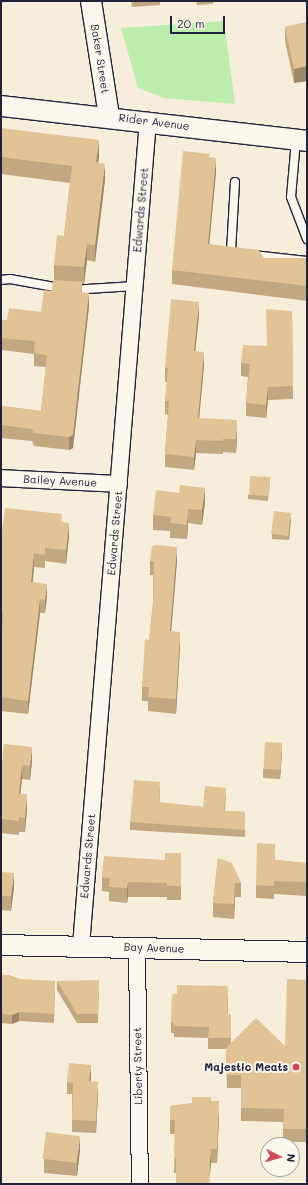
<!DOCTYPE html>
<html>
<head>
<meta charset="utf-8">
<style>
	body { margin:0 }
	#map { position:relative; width:308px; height:1185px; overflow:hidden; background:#f6eddb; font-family:Mali,sans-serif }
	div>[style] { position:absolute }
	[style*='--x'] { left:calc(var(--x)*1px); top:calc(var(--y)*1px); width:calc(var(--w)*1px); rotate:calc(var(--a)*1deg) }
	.green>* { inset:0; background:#bdedac }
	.roads { filter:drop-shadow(1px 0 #22223b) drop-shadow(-1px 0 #22223b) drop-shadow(0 1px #22223b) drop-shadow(0 -1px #22223b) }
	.service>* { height:8px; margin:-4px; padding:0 4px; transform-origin:4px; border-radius:4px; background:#fbf7ec }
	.minor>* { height:16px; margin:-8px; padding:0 8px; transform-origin:8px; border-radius:8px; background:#fbf7ec }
	.tertiary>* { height:20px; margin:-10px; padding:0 10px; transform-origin:10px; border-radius:10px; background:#fbf7ec }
	.wall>* { inset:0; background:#c2a880 }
	.shaded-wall>* { inset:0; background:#9e8868 }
	.building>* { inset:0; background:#e2c395; transform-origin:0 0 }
	.dots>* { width:11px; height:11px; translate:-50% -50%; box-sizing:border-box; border:2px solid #fbf7ec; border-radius:50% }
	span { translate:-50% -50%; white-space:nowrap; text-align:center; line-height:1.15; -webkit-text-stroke:4px #fbf7ec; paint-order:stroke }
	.street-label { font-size:11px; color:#22223b }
	.poi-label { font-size:11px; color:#22223b; font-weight:700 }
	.right { translate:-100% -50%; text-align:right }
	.frame { position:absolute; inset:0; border:2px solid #22223b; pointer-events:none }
	.north { position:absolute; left:260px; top:1137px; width:40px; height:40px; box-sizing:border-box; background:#fbf7ec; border:1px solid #a4a2a5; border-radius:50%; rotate:96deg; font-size:11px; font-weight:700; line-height:16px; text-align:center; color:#22223b }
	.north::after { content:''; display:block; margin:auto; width:14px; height:18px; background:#d1495b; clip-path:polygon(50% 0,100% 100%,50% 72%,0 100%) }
	.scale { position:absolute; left:170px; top:16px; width:55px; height:18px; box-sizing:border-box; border:2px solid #22223b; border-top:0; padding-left:5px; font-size:12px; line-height:14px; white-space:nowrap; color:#22223b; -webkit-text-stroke:3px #fbf7ec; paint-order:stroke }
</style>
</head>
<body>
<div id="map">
	<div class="green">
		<div style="clip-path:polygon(224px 21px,235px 104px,164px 98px,138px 88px,121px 28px)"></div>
	</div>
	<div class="roads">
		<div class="service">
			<div style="--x:296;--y:140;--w:57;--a:95"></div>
			<div style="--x:291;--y:197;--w:45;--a:69.1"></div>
			<div style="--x:235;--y:182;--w:70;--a:93.3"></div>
			<div style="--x:231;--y:252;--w:5;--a:11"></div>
			<div style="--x:253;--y:255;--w:54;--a:6.3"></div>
			<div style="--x:1;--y:280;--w:9;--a:-6"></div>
			<div style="--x:10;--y:279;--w:62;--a:10.2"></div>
			<div style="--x:71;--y:290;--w:64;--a:-3.6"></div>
		</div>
		<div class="minor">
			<div style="--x:1;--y:478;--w:118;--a:2.9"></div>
			<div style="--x:81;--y:946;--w:828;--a:-85.36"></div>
			<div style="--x:137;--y:948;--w:236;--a:89.3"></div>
		</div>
		<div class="tertiary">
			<div style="--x:91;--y:1;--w:116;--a:81.1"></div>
			<div style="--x:1;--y:106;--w:308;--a:6.5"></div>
			<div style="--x:1;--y:945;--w:306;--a:1.3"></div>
		</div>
	</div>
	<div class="wall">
		<div style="clip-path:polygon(131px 1px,160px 1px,160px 5px,132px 7px)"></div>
		<div style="clip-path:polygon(196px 1px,213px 1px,213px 4px,197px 5px)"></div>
		<div style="clip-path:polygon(307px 22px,307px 81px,294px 83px,285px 41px,285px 27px)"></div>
		<div style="clip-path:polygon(1px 128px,99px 156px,98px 163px,105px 180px,95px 262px,87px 260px,84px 284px,82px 284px,82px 292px,89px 306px,73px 448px,69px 450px,34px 446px,32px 441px,1px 438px,1px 406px,41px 411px,46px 367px,34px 366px,34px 354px,1px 350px,1px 320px,7px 320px,41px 312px,52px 291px,54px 280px,54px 265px,64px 236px,70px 183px,1px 174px)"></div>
		<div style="clip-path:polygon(210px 157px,216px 172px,209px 244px,264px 258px,307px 258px,307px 301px,172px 284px,172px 270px)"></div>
		<div style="clip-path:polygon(292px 311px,293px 399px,268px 400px,266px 418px,246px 416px,246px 403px,248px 377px,241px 376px,241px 363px,267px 346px)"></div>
		<div style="clip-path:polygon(199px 315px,195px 351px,204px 365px,199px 418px,237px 434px,236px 453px,223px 452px,223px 454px,196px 453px,194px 470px,165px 467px,165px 454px,168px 415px,165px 414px,165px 401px,167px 382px,165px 382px,165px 368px)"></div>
		<div style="clip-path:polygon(270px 482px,268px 501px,248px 499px,248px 495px)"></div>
		<div style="clip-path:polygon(205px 502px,202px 525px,188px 523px,187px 539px,170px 538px,170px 531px,153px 530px,153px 515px)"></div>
		<div style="clip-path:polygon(291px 518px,289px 540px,272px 539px,272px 534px)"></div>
		<div style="clip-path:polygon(62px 522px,69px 536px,66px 564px,45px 561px,45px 568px,34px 567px,33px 582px,47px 597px,45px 613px,40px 613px,28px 714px,1px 711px,1px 641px,2px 627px,1px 627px,1px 539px)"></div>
		<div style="clip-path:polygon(150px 561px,177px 561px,171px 631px,180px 646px,176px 714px,148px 711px,148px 701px,142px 701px,142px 687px,149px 640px,153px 604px,153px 575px,150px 575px)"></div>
		<div style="clip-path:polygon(4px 744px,32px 761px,30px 780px,22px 779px,20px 794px,27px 809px,25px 832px,19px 832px,19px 835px,1px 833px,1px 781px)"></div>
		<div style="clip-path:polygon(282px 752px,280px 779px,263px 778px,263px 769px)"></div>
		<div style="clip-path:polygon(160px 789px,159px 803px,203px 807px,226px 795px,225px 811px,245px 812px,245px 837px,130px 830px,130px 822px)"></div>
		<div style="clip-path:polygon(181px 853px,181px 900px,167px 900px,167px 897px,128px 897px,127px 903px,109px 901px,109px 892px,102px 891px,102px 877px,165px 860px)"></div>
		<div style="clip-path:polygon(307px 856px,307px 896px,274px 894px,274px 899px,256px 898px,256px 885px,275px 860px,306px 863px)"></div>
		<div style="clip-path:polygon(218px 858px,241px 883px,241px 897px,235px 897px,234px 919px,213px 917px,213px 903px)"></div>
		<div style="clip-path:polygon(1px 872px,14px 887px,11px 911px,1px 910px)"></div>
		<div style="clip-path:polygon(1px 975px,55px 990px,54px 1023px,19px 1021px,12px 1024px,1px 1023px)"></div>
		<div style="clip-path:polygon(307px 980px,307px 1142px,283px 1142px,283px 1122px,241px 1121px,241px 1088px,227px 1088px,226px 1049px,208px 1049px,208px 1038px,174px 1037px,174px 1033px,171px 1033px,171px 1022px,228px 997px,228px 1014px,231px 1014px,231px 1043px,285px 1046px)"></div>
		<div style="clip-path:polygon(57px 981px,99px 990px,98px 1023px,77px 1023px,57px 990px)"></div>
		<div style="clip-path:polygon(91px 1077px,90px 1081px,98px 1093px,96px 1133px,72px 1132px,72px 1094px,67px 1094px,67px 1082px)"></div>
		<div style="clip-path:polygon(211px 1101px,219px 1116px,217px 1163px,211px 1163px,210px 1174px,174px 1173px,175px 1134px,170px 1134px,170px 1106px)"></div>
		<div style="clip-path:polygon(80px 1150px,77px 1176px,44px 1173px,44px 1159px)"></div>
	</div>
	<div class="shaded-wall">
		<div style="clip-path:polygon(307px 66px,307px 81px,294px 83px,294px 69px)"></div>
		<div style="clip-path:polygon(99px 140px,99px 156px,96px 179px,96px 162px)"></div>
		<div style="clip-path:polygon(216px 158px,216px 172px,208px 258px,208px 244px)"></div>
		<div style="clip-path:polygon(105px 164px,105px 180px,95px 262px,95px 245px)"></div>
		<div style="clip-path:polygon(87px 244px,87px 260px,84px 284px,84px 267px)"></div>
		<div style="clip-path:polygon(89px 293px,89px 306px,73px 448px,69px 450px,69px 437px)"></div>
		<div style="clip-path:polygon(199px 302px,199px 315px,194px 364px,194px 351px)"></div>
		<div style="clip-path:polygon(204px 352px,204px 365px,198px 431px,198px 418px)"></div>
		<div style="clip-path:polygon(268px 387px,268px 400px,266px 418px,266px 405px)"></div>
		<div style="clip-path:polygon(237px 420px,237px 434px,236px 453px,236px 439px)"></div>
		<div style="clip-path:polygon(196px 440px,196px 453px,194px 470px,194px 457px)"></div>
		<div style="clip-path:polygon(205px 488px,205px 502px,202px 525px,202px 510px)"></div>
		<div style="clip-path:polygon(188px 509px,188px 523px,187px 539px,187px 525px)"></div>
		<div style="clip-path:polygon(291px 513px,291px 518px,289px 540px,289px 536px)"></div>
		<div style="clip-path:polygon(69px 523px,69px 536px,66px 564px,66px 550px)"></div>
		<div style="clip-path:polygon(177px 547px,177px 561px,170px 646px,170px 631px)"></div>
		<div style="clip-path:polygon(34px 553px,34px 567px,31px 595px,31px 582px)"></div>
		<div style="clip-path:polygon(47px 584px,47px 597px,45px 613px,45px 600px)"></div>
		<div style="clip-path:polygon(40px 599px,40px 613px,28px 714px,28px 701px)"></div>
		<div style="clip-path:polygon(180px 632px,180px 646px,176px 714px,176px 699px)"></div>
		<div style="clip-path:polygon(282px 743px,282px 752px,280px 779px,280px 770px)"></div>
		<div style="clip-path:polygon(32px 747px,32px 761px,30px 780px,30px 766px)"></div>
		<div style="clip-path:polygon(22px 765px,22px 779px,19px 808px,19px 794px)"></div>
		<div style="clip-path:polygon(160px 782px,160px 789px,159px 810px,159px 802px)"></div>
		<div style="clip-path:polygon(27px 794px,27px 809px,25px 832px,25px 818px)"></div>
		<div style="clip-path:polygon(14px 873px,14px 887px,11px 911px,11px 896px)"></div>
		<div style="clip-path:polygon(128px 882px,128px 897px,127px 903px,127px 888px)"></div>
		<div style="clip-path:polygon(235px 883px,235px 897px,234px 919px,234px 904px)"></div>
		<div style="clip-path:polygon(19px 1012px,19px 1021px,12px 1024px,12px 1015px)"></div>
		<div style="clip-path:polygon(91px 1065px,91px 1077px,89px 1093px,89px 1081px)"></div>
		<div style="clip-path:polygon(98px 1082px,98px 1093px,96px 1133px,96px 1121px)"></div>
		<div style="clip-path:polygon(219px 1101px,219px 1116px,217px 1163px,217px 1149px)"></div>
		<div style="clip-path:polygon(80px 1136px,80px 1150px,77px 1176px,77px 1162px)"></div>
		<div style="clip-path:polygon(211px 1149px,211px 1163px,209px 1184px,210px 1160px)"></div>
	</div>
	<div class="building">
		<div style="clip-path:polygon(307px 22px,307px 66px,294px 69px,285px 27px)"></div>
		<div style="clip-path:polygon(1px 128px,99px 140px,96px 162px,105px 164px,95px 245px,87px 244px,84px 267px,54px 265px,57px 235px,64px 236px,72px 166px,1px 157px)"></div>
		<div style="clip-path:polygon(183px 151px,210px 154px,209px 157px,216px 158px,208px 244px,259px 250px,264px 258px,307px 258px,307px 286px,172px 270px)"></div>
		<div style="clip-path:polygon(53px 280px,82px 282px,81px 292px,89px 293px,73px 435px,69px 437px,34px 433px,32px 429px,1px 425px,1px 406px,41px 411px,47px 355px,34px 353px,35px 341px,1px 338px,1px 320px,7px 320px,9px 308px,41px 312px,44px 290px,52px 291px)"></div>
		<div style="clip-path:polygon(171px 299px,199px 302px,194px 351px,204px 352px,198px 418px,237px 420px,236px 439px,223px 439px,223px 441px,196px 440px,194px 457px,165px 454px,169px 401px,165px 401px,168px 368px,165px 368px)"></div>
		<div style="clip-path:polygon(266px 309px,292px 311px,293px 386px,268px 387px,266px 405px,246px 403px,250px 364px,241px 363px,243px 345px,267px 346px)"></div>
		<div style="left:250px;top:476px;width:20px;height:19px;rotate:3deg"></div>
		<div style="clip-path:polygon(180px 485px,205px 488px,202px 510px,188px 509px,187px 525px,170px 523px,171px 517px,153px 515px,156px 490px,179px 493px)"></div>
		<div style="clip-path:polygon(5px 508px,62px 514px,61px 522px,69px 523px,66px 550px,45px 548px,45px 555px,34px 553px,31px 582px,47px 584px,45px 600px,40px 599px,28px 701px,1px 697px,1px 641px,3px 614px,1px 614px,1px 539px)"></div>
		<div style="left:274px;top:511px;width:17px;height:23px;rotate:7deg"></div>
		<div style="clip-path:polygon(156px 545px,177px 547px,170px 631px,180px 632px,176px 699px,148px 697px,149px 687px,142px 687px,145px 639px,149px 640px,153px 604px,154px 561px,150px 561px,152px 546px)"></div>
		<div style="left:265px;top:742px;width:17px;height:27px;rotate:3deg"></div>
		<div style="clip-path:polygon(4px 744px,32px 747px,30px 766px,22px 765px,19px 794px,27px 794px,25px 818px,19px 817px,19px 821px,1px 819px,1px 781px)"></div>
		<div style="clip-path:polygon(134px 780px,160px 782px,159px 802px,203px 807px,205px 786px,226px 788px,224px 811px,245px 812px,245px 830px,130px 822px)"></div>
		<div style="clip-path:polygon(257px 843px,275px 844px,275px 860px,306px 863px,307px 856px,307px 882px,274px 881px,274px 886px,256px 885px)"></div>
		<div style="clip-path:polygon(165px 853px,181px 853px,181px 886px,167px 886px,167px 883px,128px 882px,127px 888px,109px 887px,110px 878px,102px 877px,104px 856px,165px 860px)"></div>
		<div style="clip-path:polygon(218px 858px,232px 863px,241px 883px,235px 883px,234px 904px,213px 903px)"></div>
		<div style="clip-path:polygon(1px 872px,14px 873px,11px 896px,1px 896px)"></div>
		<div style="clip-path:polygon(1px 975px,9px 975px,20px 979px,55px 981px,54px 1014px,19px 1012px,12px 1015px,1px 1014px)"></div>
		<div style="clip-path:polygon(287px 979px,307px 980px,307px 1129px,283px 1129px,284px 1109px,241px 1108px,241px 1075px,227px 1075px,226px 1048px,256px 1018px,285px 1046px)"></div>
		<div style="clip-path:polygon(99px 980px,98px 1014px,77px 1014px,57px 981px)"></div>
		<div style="clip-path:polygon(177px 985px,228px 986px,227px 1014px,231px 1014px,231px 1038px,208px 1038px,209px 1027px,174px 1026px,174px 1022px,171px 1022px,172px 994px,177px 994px)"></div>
		<div style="clip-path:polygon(69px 1063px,91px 1065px,89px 1081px,98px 1082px,96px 1121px,72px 1120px,73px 1083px,67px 1082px)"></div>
		<div style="clip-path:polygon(192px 1097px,211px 1097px,211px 1101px,219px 1101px,217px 1149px,211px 1149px,210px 1160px,209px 1184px,176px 1184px,176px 1158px,174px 1158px,175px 1120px,170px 1120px,170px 1106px,192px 1103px)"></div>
		<div style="left:46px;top:1132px;width:34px;height:27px;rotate:7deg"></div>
	</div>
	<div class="dots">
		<div style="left:296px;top:1067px;background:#d1495b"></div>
	</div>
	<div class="street-label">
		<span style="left:100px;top:59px;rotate:81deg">Baker Street</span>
		<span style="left:154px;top:122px;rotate:7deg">Rider Avenue</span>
		<span style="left:141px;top:210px;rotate:-85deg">Edwards Street</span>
		<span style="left:60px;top:481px;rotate:3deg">Bailey Avenue</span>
		<span style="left:115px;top:533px;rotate:-85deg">Edwards Street</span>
		<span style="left:88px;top:856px;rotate:-85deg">Edwards Street</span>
		<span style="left:154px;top:948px;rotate:2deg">Bay Avenue</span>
		<span style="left:138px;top:1066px;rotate:-91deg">Liberty Street</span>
	</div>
	<div class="poi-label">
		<span class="right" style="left:288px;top:1067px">Majestic Meats</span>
	</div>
	<div class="frame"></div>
	<div class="north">N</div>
	<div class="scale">20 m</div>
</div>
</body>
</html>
